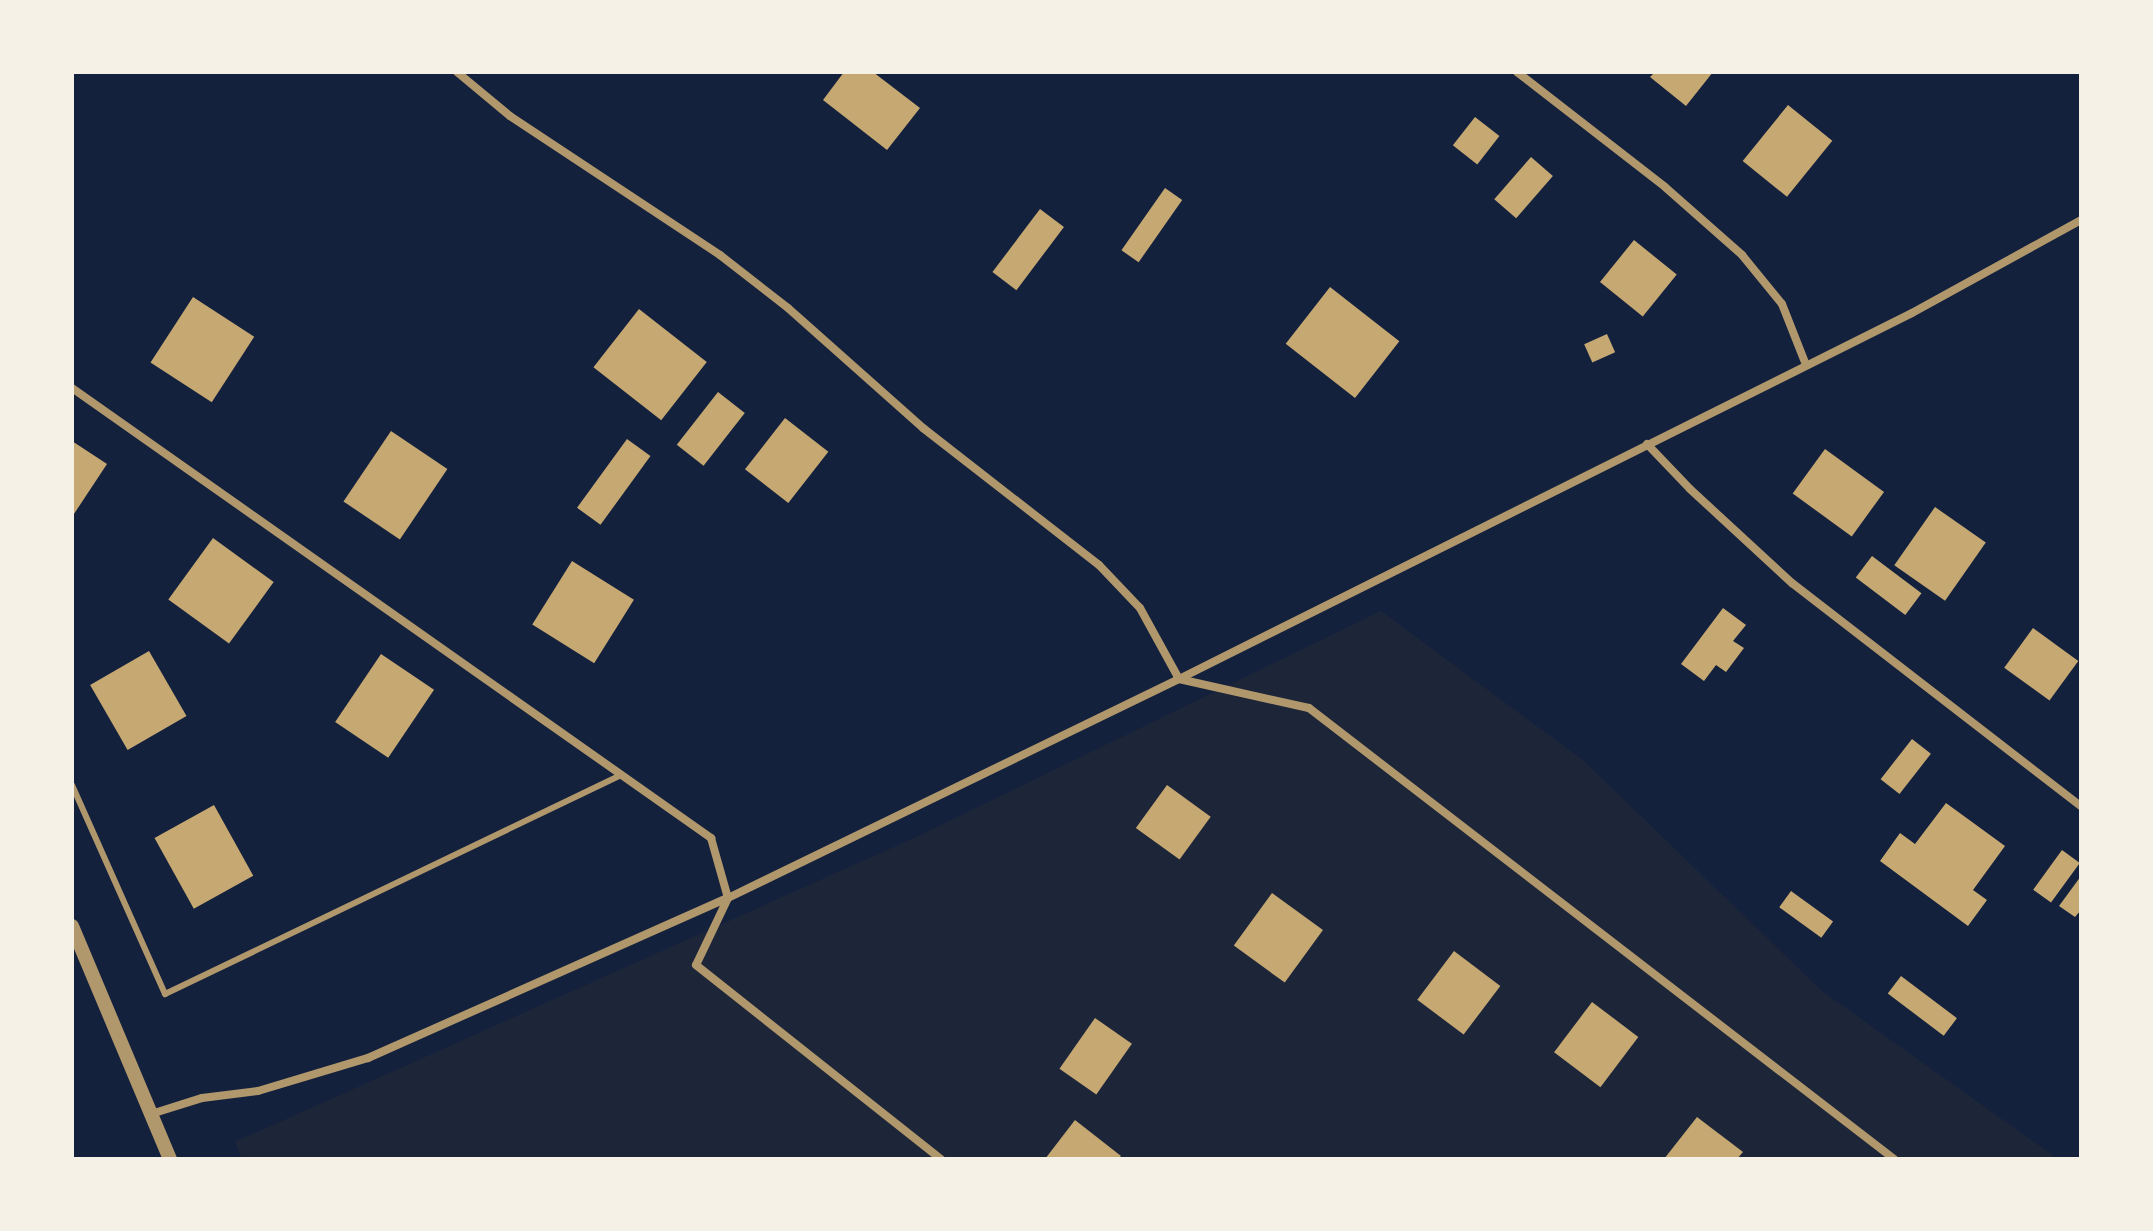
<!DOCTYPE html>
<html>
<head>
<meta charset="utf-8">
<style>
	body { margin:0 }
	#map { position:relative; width:2153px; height:1231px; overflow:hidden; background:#14213d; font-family:"Nunito Sans",sans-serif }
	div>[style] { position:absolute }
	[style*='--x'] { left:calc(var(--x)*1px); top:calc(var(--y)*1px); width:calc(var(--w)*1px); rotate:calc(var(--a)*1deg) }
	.green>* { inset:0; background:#1d2539 }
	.building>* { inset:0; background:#c6a872; transform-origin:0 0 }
	.service>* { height:6px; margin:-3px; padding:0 3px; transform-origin:3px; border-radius:3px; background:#b1986c }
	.minor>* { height:8px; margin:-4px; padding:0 4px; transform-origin:4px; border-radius:4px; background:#b1986c }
	.tertiary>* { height:14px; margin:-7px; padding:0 7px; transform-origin:7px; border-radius:7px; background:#b1986c }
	span { translate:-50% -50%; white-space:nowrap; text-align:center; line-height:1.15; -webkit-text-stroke:7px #f6f1e7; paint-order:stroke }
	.frame { position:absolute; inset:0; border:74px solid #f6f1e7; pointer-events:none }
</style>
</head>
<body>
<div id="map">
	<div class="green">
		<div style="clip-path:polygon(1381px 611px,1584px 761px,1822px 991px,2058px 1159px,242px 1159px,235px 1142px,914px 838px)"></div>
	</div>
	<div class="building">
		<div style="clip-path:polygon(844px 72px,873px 72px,920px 108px,887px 150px,823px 100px)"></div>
		<div style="clip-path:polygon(1655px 72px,1713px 72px,1686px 106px,1650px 77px)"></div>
		<div style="left:1788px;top:105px;width:57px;height:72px;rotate:39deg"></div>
		<div style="left:1475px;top:117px;width:31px;height:36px;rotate:38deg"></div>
		<div style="left:1531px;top:157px;width:29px;height:56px;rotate:41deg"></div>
		<div style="left:1165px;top:188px;width:21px;height:76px;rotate:35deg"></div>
		<div style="left:1040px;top:209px;width:30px;height:79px;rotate:37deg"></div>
		<div style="left:1634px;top:240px;width:55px;height:54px;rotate:39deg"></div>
		<div style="left:1330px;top:287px;width:88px;height:72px;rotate:38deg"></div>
		<div style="left:193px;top:297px;width:73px;height:78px;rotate:33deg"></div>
		<div style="left:639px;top:309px;width:86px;height:74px;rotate:38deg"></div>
		<div style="left:1607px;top:334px;width:20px;height:25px;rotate:66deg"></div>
		<div style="left:718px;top:392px;width:34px;height:67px;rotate:38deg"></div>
		<div style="left:785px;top:418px;width:55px;height:65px;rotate:38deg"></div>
		<div style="left:391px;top:431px;width:68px;height:85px;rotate:34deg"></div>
		<div style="left:627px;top:439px;width:29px;height:85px;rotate:36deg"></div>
		<div style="clip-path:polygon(72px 441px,107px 464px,72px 517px)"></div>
		<div style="left:1825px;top:449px;width:73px;height:55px;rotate:36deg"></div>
		<div style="left:1935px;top:507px;width:62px;height:71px;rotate:35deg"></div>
		<div style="left:213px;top:538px;width:75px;height:76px;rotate:36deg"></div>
		<div style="left:1872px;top:556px;width:62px;height:27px;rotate:37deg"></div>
		<div style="left:572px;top:561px;width:73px;height:75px;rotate:32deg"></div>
		<div style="clip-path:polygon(1723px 608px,1746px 625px,1733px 641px,1744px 648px,1726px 672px,1716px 665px,1704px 681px,1681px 664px)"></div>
		<div style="left:2033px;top:628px;width:56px;height:49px;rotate:36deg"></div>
		<div style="left:149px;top:651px;width:75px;height:68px;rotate:60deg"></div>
		<div style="left:381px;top:654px;width:64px;height:82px;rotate:34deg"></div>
		<div style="left:1912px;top:739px;width:24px;height:51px;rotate:38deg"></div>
		<div style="left:1167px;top:785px;width:54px;height:53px;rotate:36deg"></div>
		<div style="clip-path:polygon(1946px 803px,2005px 846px,1973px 890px,1987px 900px,1968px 926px,1880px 861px,1900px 833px,1915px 844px)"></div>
		<div style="left:214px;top:805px;width:81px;height:68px;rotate:61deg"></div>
		<div style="left:2062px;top:850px;width:22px;height:49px;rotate:36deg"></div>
		<div style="clip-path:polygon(2081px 876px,2081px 910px,2075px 917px,2059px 906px)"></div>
		<div style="left:1791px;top:891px;width:52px;height:20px;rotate:36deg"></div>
		<div style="left:1272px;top:893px;width:63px;height:65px;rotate:36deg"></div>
		<div style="left:1454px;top:951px;width:58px;height:61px;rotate:37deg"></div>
		<div style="left:1901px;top:976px;width:70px;height:22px;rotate:37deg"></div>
		<div style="left:1592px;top:1002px;width:58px;height:63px;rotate:37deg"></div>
		<div style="left:1095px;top:1018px;width:45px;height:62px;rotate:35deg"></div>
		<div style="clip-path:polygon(1697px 1117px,1743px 1152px,1737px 1159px,1664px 1159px)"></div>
		<div style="clip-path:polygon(1075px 1120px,1121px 1156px,1118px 1159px,1045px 1159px)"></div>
	</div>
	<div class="service">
		<div style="--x:72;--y:785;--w:229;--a:66"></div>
		<div style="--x:165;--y:994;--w:506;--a:-25.65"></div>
	</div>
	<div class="minor">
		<div style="--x:457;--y:72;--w:69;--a:39.7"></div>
		<div style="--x:510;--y:116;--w:252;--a:33.5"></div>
		<div style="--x:720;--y:255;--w:86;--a:37.9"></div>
		<div style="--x:788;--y:308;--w:181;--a:41.6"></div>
		<div style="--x:923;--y:428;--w:223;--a:37.9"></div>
		<div style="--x:1099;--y:565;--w:59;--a:46.4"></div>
		<div style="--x:1140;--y:608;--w:81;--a:61.2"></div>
		<div style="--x:1179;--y:679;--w:133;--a:12.6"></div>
		<div style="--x:1309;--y:708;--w:739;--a:37.63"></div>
		<div style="--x:1517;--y:72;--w:187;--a:37.8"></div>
		<div style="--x:1665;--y:187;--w:103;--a:41.4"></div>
		<div style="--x:1742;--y:255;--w:63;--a:50.8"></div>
		<div style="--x:1782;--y:304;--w:66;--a:68.5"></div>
		<div style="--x:72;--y:388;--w:782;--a:35.15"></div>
		<div style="--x:711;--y:838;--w:62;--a:74.2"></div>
		<div style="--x:728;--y:898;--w:74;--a:115.5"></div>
		<div style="--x:696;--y:965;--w:313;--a:38.4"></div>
		<div style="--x:1647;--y:444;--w:62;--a:46.3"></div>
		<div style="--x:1690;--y:489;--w:139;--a:42.7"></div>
		<div style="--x:1792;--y:583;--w:365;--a:37.7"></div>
		<div style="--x:151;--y:1114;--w:53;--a:-17.4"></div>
		<div style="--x:202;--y:1098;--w:56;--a:-7.1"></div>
		<div style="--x:258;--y:1091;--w:115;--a:-16.7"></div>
		<div style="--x:368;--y:1058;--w:394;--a:-24"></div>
		<div style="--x:728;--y:898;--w:501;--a:-25.9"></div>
		<div style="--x:1179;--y:679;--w:819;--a:-26.53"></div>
		<div style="--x:1912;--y:313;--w:193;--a:-28.8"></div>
	</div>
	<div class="tertiary">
		<div style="--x:72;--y:926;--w:253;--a:67.2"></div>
	</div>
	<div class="frame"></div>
</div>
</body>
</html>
